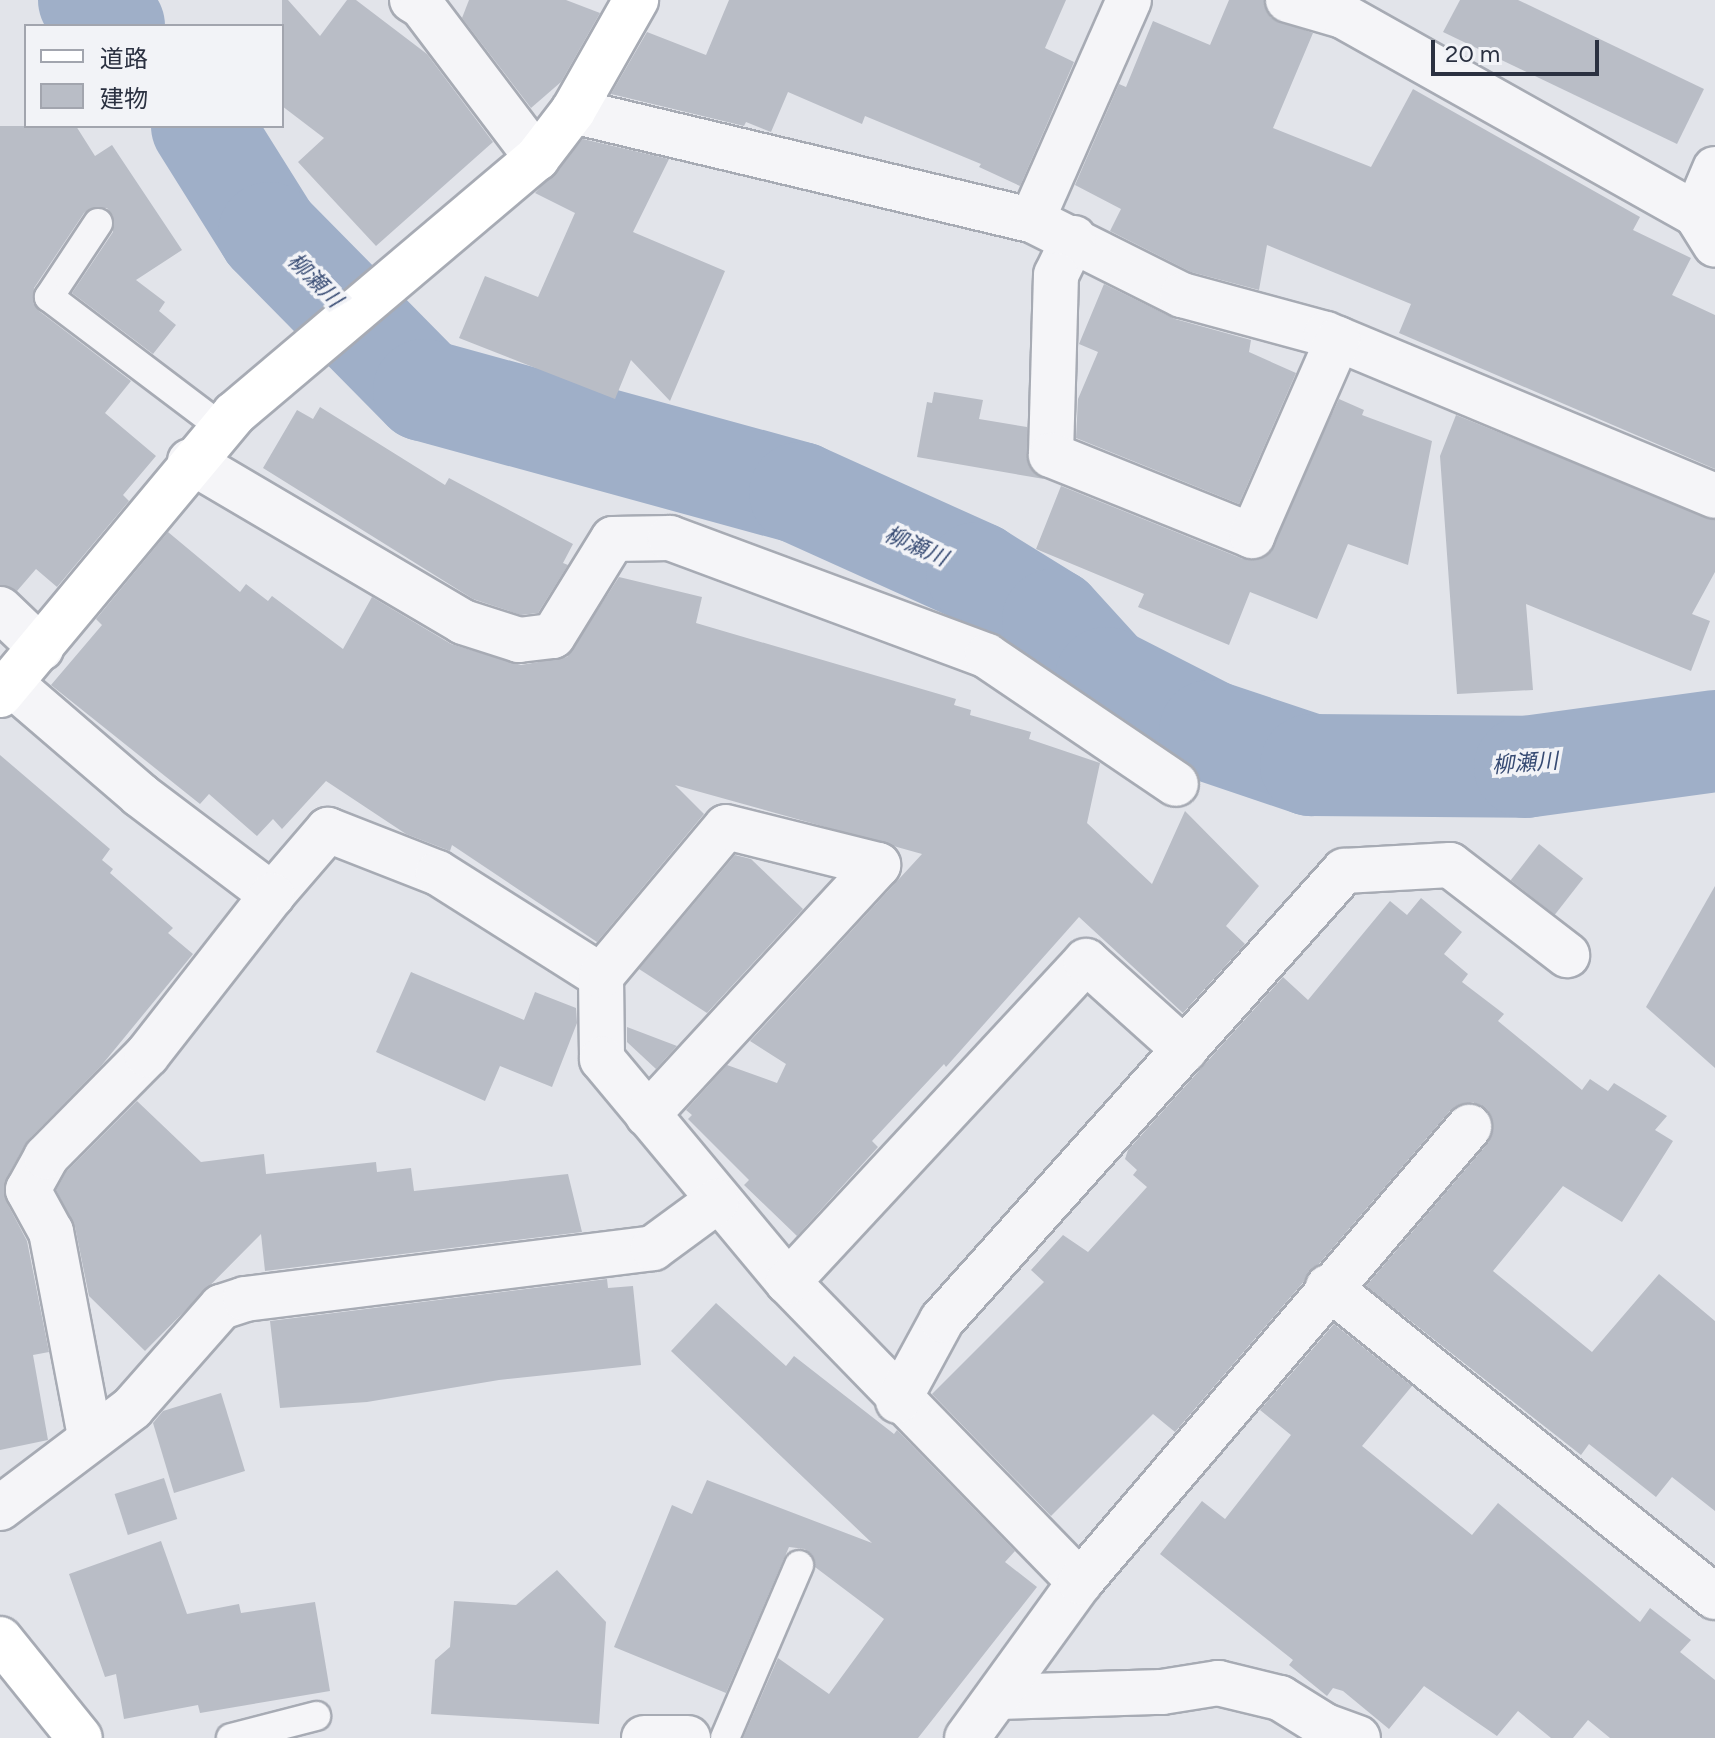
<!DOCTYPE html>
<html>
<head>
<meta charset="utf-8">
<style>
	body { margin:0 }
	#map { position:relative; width:1715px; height:1738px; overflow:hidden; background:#e2e4ea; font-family:Figtree,"Noto Sans JP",sans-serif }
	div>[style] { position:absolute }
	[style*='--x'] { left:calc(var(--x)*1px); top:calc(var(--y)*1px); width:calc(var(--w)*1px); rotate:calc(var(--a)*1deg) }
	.river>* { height:102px; margin:-51px; padding:0 51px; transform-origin:51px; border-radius:51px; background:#9fafc8 }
	.building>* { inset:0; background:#b9bdc6; transform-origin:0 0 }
	.roads { filter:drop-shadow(2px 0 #a7abb4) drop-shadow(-2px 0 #a7abb4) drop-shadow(0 2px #a7abb4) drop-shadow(0 -2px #a7abb4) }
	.lane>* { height:28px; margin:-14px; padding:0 14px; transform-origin:14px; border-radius:14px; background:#f5f5f8 }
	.street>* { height:44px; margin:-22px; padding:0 22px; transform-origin:22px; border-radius:22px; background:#f5f5f8 }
	.secondary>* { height:44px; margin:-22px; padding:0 22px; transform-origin:22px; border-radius:22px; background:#fff }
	span { translate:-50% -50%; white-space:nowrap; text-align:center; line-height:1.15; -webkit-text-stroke:7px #f2f3f7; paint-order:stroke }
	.water-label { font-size:22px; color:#374b73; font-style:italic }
	.legend { position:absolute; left:24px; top:24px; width:260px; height:104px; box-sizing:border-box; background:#f2f3f7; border:2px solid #a2a5ae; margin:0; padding:10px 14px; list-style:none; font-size:24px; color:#2b3141 }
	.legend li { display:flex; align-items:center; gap:16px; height:40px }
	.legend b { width:40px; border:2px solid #a2a5ae }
	.scale { position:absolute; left:1431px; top:40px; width:168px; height:36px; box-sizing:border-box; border:4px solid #2b3141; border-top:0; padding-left:10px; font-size:24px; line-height:28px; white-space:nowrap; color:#2b3141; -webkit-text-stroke:6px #f2f3f7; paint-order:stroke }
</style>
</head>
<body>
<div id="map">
	<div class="river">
		<div style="--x:89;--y:0;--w:36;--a:46"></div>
		<div style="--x:202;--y:126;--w:126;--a:57.9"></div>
		<div style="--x:269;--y:233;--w:221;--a:45.4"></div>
		<div style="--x:424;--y:390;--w:390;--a:15.3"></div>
		<div style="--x:800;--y:493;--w:194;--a:24.3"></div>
		<div style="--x:977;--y:573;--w:89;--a:31.7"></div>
		<div style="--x:1053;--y:620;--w:79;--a:47.6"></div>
		<div style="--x:1106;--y:678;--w:117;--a:27"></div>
		<div style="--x:1210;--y:731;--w:107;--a:18.6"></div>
		<div style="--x:1311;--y:765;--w:214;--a:0.5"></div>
		<div style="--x:1525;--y:767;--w:192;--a:-7.8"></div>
	</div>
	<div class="building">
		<div style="clip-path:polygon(282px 0,288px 0,320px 36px,347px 0,356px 0,427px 54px,493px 142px,376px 246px,298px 162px,324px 138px,282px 106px)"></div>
		<div style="clip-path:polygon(469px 0,566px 0,600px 13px,561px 82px,531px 108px,462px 18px)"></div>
		<div style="clip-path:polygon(729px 0,1066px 0,1045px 48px,1074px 62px,1020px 186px,979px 167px,981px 164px,865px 116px,862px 124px,788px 92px,771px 132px,746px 122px,744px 126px,611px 94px,647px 32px,706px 55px)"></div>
		<div style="clip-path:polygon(1229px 0,1264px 0,1271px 18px,1313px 33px,1273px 128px,1371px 167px,1413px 89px,1640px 217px,1633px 230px,1691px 258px,1672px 295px,1715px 315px,1715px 469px,1399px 333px,1411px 304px,1267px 245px,1259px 290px,1191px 272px,1110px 231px,1121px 209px,1075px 185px,1119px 84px,1126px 87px,1153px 21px,1210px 45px)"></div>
		<div style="clip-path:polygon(1460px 0,1518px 0,1704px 89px,1677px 144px,1443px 32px)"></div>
		<div style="clip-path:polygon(0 126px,76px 126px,95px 156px,112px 145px,182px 250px,136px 280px,165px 302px,159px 311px,176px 325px,153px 354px,72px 293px,113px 232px,113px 216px,107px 208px,91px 208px,84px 213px,34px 288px,33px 303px,39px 311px,131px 381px,105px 413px,156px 456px,123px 495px,129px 501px,57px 587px,36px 569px,17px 591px,0 585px)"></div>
		<div style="clip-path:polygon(583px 139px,669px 159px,633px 232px,725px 271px,670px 401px,631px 360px,615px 399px,459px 338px,485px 276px,538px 297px,575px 213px,535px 193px)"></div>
		<div style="clip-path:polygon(1104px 284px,1175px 319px,1251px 340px,1249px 352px,1296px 373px,1239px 504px,1076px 438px,1078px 399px,1098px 352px,1079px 344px)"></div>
		<div style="clip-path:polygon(934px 392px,983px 400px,979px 419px,1027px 427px,1030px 468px,1044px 479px,917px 457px,927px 402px,932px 403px)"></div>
		<div style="clip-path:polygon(1339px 399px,1364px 410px,1362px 415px,1432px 441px,1408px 565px,1348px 544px,1317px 619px,1250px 592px,1229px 645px,1138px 607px,1144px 594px,1036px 549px,1061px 486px,1243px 559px,1266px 556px)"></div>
		<div style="clip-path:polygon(320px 407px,445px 485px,449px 478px,573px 544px,563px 563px,568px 565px,538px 613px,521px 615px,473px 599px,263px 468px,297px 410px,313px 419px)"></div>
		<div style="clip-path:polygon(1456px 415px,1715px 520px,1715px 572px,1692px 614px,1710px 621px,1691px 671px,1526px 604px,1533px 690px,1457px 694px,1440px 456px)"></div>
		<div style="clip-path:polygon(168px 532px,240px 592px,246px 584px,268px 601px,272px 596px,343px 649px,372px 597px,451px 644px,521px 665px,567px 657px,619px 577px,702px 597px,696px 623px,956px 699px,954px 705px,971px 710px,970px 715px,1031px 732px,1029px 739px,1100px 763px,1087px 823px,1152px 884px,1185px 811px,1259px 886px,1226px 926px,1245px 944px,1183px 1013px,1079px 917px,946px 1067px,944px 1064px,872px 1141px,878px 1147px,797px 1236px,744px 1185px,749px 1180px,688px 1119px,692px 1115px,686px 1110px,727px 1065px,777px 1083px,786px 1064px,750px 1041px,922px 854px,675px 785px,704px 814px,597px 942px,452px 845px,450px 851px,406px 834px,326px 781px,282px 829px,273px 819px,257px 836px,209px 794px,200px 804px,51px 685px,102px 625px,96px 619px)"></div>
		<div style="clip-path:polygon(0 755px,110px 849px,102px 860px,113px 869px,110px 873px,173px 928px,168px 933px,193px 954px,101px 1066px,28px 1140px,6px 1179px,6px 1201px,27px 1241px,49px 1352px,33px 1355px,48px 1440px,0 1450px)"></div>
		<div style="left:1539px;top:844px;width:56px;height:46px;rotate:38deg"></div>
		<div style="clip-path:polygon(735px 855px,751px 859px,803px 909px,707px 1013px,639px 969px)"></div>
		<div style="clip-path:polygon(1715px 886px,1715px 1068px,1646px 1007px)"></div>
		<div style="clip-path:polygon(1421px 898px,1462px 932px,1444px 954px,1468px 974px,1462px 982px,1504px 1014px,1498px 1021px,1582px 1090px,1590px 1079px,1608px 1091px,1614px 1083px,1667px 1116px,1655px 1130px,1673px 1141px,1622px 1222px,1563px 1186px,1493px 1271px,1592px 1352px,1659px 1274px,1715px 1321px,1715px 1511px,1672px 1477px,1656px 1497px,1589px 1444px,1581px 1455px,1366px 1286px,1488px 1143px,1492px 1118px,1473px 1102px,1450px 1111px,1175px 1432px,1153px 1414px,1051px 1516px,932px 1394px,1044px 1282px,1031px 1270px,1063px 1235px,1088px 1252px,1147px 1187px,1133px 1175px,1137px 1170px,1125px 1159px,1128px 1150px,1283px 977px,1308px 1000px,1390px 901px,1407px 915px)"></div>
		<div style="clip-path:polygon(411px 972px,524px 1020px,535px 992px,576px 1008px,577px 1023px,552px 1087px,500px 1066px,485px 1101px,376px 1052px)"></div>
		<div style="clip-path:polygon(627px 1027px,677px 1046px,656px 1069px,627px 1042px)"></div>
		<div style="clip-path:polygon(137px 1101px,201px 1162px,264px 1154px,266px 1174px,376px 1162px,377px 1172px,411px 1168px,414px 1191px,568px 1174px,582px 1232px,265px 1271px,261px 1234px,145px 1351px,89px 1296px,75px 1227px,56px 1190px,66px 1172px)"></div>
		<div style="clip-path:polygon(607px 1279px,608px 1288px,633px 1286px,641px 1365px,499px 1380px,367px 1402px,280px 1408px,270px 1321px)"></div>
		<div style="clip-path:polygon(716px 1303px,786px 1366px,794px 1356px,894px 1434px,897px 1430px,1015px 1551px,1005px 1562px,1037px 1587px,918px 1738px,743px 1738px,778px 1658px,829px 1694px,884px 1619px,815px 1567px,805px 1549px,789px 1547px,726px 1693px,614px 1647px,672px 1505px,692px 1514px,707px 1480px,872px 1543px,671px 1351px)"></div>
		<div style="clip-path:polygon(1334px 1324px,1412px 1386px,1362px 1446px,1472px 1535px,1498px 1503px,1640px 1622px,1650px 1608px,1691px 1640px,1680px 1652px,1715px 1680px,1715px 1738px,1610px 1738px,1588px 1720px,1573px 1738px,1551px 1738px,1518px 1711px,1497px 1736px,1424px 1686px,1389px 1729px,1343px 1691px,1333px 1688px,1327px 1696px,1289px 1665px,1293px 1660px,1160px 1554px,1202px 1501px,1225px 1519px,1291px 1435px,1260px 1410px)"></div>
		<div style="clip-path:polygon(221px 1393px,245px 1471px,174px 1493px,153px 1423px,163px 1411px)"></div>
		<div style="left:164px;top:1478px;width:43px;height:52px;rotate:72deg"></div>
		<div style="clip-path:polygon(161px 1541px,187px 1614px,239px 1604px,241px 1613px,315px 1602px,330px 1691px,200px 1713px,198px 1705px,124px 1719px,116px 1674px,105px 1677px,69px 1574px)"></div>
		<div style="clip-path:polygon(557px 1570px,606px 1622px,599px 1724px,431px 1714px,435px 1660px,450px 1647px,454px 1601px,516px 1605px)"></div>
	</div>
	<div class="roads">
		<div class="lane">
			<div style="--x:98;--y:223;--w:89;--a:123.5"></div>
			<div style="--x:49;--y:297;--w:217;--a:37.1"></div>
			<div style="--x:231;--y:1738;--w:88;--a:-14.5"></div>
			<div style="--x:725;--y:1738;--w:188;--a:-66.8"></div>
		</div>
		<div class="street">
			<div style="--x:412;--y:0;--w:12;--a:31"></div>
			<div style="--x:422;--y:6;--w:191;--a:52.9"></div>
			<div style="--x:1288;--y:0;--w:57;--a:16.2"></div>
			<div style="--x:1343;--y:16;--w:405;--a:29.3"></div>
			<div style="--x:573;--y:111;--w:472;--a:13.4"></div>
			<div style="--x:1032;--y:220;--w:168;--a:26.6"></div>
			<div style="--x:1182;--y:295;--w:149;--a:15.2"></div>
			<div style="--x:1326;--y:334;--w:421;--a:22.6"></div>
			<div style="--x:1715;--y:169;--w:49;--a:112.9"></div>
			<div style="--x:1696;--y:214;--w:36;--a:58"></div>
			<div style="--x:1032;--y:220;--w:240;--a:-66.2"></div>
			<div style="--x:1074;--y:238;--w:41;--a:115.9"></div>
			<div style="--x:1056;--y:275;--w:180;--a:91.6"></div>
			<div style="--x:1051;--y:455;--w:217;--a:21.9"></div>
			<div style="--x:1252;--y:536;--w:215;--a:-66.4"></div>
			<div style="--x:190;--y:461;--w:317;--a:30.5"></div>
			<div style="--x:463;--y:622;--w:59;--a:17.8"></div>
			<div style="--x:519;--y:640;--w:34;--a:-7"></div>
			<div style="--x:553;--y:636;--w:114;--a:-58.3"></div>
			<div style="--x:613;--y:539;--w:57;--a:-1"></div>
			<div style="--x:670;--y:538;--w:338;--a:20.4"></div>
			<div style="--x:987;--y:656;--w:228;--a:34.1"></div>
			<div style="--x:0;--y:609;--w:57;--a:43.6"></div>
			<div style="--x:10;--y:683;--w:172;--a:40.7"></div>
			<div style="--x:140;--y:795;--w:166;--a:37.1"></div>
			<div style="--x:272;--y:895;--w:86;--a:-49.3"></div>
			<div style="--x:328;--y:830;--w:118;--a:21.4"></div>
			<div style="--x:438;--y:873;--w:193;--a:32.3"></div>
			<div style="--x:601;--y:976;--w:83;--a:89.3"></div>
			<div style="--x:602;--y:1059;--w:290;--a:50.2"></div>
			<div style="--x:788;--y:1282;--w:419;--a:45.8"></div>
			<div style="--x:601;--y:976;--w:194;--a:-50"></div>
			<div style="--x:726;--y:827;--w:157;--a:14"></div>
			<div style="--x:878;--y:865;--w:340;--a:132.7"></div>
			<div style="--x:788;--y:1282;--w:438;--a:-47.1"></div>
			<div style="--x:1086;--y:961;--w:133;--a:42"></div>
			<div style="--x:1328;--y:1287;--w:496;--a:38.7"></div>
			<div style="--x:898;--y:1401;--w:92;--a:-61.5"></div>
			<div style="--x:942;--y:1320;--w:603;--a:-48.16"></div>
			<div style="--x:1344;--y:871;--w:106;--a:-3.2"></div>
			<div style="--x:1450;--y:865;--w:148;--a:37.6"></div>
			<div style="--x:90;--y:1436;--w:208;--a:-100.8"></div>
			<div style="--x:51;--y:1232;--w:48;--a:-118.7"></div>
			<div style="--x:28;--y:1190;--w:38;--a:-61"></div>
			<div style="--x:46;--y:1157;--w:144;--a:-45.3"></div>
			<div style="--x:147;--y:1055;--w:203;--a:-52"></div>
			<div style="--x:0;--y:1508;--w:166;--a:-37.1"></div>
			<div style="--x:132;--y:1408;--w:135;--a:-48.6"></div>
			<div style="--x:221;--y:1307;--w:25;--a:-18"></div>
			<div style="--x:245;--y:1299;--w:411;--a:-7.1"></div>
			<div style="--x:653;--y:1248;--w:79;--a:-36.3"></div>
			<div style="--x:999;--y:1697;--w:163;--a:-1.8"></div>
			<div style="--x:1162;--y:1692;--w:57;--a:-9.1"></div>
			<div style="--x:1218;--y:1683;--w:64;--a:13.6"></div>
			<div style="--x:1280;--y:1698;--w:53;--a:31.9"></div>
			<div style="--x:1325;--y:1726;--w:35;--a:20"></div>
			<div style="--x:644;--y:1738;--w:44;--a:0"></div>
			<div style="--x:967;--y:1738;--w:193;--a:-54.1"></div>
			<div style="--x:1080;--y:1582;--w:599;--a:-49.47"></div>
		</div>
		<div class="secondary">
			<div style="--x:0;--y:695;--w:366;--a:-50.2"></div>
			<div style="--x:234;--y:414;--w:397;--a:-40.2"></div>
			<div style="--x:537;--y:158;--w:59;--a:-52.5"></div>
			<div style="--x:573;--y:111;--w:128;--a:-60.4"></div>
			<div style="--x:0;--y:1639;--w:127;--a:51.1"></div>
		</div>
	</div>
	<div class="water-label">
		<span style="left:315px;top:280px;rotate:45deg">柳瀬川</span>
		<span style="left:916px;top:546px;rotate:24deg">柳瀬川</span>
		<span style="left:1525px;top:763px;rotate:-4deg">柳瀬川</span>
	</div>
	<ul class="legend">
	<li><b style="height:10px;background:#fff"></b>道路</li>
	<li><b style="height:22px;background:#b9bdc6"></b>建物</li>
	</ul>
	<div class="scale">20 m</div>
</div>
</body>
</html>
